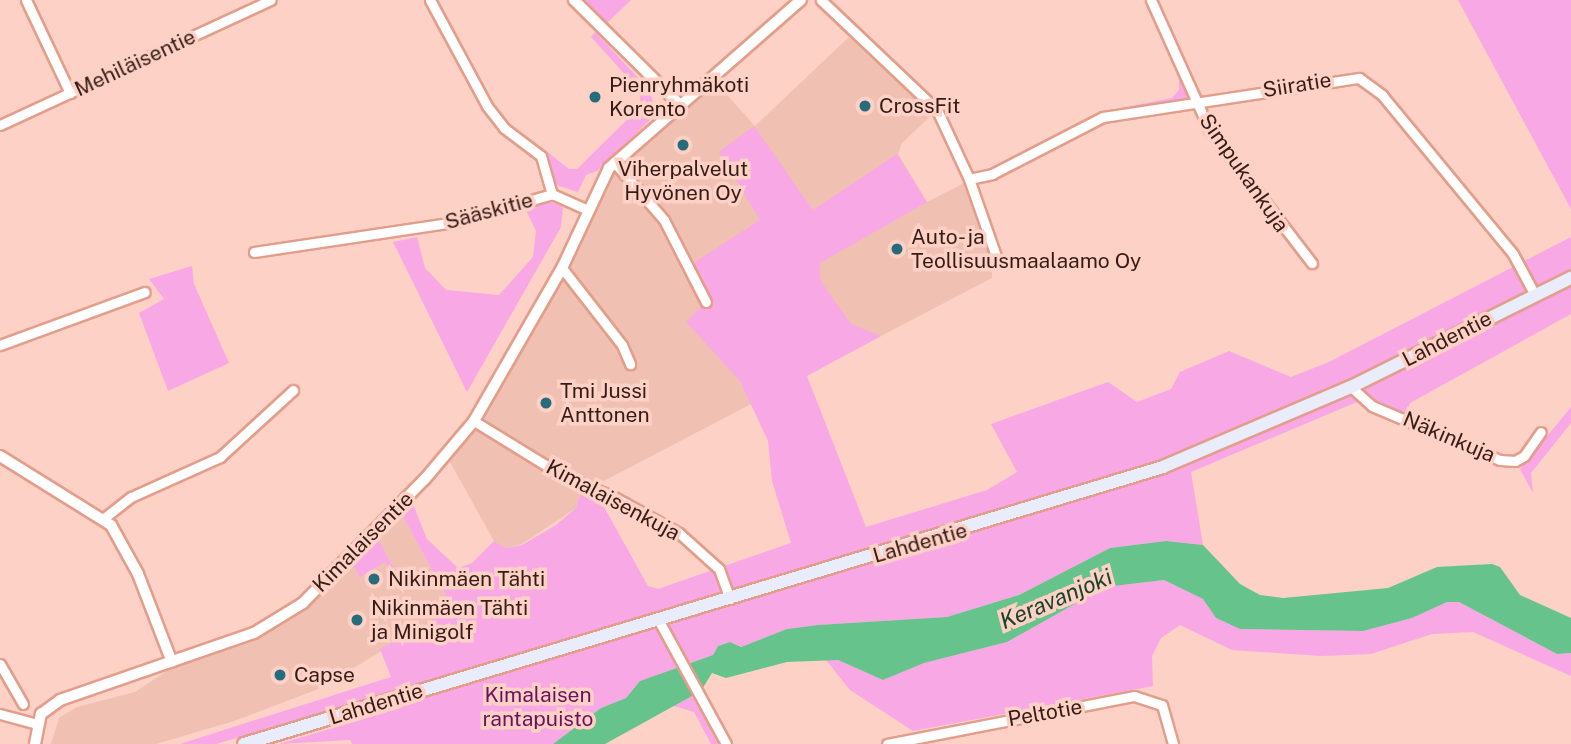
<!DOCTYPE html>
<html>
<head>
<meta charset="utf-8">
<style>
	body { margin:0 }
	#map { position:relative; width:1571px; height:744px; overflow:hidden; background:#fdd1c5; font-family:"Public Sans",sans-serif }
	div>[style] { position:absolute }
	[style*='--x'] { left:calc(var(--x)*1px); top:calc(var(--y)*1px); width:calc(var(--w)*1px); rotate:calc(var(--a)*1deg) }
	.built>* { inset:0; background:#f0c0b3 }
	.green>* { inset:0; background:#f7a8e5 }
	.water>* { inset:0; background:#66c38b }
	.roads { filter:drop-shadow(2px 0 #e39e8b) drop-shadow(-2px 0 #e39e8b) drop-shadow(0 2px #e39e8b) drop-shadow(0 -2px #e39e8b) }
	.minor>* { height:9px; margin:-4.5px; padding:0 4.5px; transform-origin:4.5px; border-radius:4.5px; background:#fff }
	.tertiary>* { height:10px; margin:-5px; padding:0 5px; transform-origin:5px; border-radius:5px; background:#fff }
	.secondary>* { height:12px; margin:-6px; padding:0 6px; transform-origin:6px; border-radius:6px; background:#e8ecfb }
	.dots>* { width:19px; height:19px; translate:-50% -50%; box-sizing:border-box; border:4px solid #fdd1c5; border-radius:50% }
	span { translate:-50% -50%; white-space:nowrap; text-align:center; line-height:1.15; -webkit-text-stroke:7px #fdd1c5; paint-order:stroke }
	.street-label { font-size:21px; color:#361c15 }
	.poi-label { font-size:21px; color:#361c15 }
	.left { translate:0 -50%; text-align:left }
	.park-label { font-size:21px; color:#6d105f }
	.water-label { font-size:23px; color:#1b422b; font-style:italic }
</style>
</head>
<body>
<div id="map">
	<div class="built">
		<div style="clip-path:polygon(849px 37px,934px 113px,902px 143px,898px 154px,927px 202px,966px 182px,992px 255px,992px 278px,600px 483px,599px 498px,581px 492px,576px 508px,522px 544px,506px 548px,494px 541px,446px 455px,504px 370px,605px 174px,711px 77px,755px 126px)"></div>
		<div style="clip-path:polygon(401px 513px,448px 599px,432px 620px,321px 688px,234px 721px,156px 744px,51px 744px,59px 718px,77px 707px,135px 692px,170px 669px,211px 656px,303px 603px)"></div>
	</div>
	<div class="green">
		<div style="clip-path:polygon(584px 0,631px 0,607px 23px)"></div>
		<div style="clip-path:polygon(1458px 0,1571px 0,1571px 209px)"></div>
		<div style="clip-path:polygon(595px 32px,644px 84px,651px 95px,653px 103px,647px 110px,651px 119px,597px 171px,586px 175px,578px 192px,550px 183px,541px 156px,545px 150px,569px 169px,577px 169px,641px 106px,639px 90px,591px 37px)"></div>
		<div style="clip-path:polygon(1179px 67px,1196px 103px,1106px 111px,1172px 98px,1179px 90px)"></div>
		<div style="clip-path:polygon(754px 126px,813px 210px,897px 154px,927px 202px,820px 263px,820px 280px,851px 324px,881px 336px,807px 376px,866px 527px,987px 490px,1017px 472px,991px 424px,1108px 382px,1137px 402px,1171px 389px,1180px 372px,1229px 351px,1291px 377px,1329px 362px,1571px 237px,1571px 314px,1410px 403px,1404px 418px,1364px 399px,1191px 472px,1203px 545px,1166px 541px,1110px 548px,1019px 595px,947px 617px,818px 625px,787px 629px,741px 647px,730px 642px,718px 646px,713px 655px,640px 681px,626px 698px,601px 708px,553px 744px,352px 744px,350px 740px,279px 744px,401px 708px,395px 691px,216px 744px,180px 744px,391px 677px,380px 649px,432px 620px,448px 599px,401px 513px,412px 502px,427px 539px,458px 568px,472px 563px,494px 541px,506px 548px,522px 545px,556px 525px,576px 508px,581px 492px,599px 498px,648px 586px,658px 589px,791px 543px,772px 481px,768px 441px,740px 381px,686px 322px,706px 302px,689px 266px,760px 220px,719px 152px)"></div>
		<div style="clip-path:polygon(548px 201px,563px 207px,561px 227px,467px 392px,393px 242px,417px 237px,425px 268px,446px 290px,499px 295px,533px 257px,536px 231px,525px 208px)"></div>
		<div style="clip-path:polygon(192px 266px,194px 284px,229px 363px,168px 391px,139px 313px,164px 299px,149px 279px)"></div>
		<div style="clip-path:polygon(1571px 407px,1571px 423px,1531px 473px,1533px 493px,1520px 469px)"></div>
		<div style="clip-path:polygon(377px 538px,400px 579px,385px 562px,360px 577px,352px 563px)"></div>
		<div style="clip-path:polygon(1164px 580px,1203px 599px,1216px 618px,1240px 629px,1363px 631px,1412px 618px,1447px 602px,1459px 602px,1557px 654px,1571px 653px,1571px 676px,1473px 632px,1432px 634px,1371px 654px,1321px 656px,1232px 650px,1180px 625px,1161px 638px,1152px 656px,1153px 686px,913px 731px,850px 690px,826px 660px,838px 660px,883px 680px,924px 663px,1007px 642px,1105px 587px)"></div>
		<div style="clip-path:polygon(690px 694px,699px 708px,718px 744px,711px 744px,694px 712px,671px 705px)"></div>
	</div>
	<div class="water">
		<div style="clip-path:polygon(1166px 541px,1203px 545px,1240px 584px,1260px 595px,1283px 598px,1388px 588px,1437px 567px,1492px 564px,1500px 567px,1520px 595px,1571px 618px,1571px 653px,1557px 654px,1459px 602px,1447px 602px,1412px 618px,1363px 631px,1240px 629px,1216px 618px,1203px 599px,1164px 580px,1105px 587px,1007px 642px,924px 663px,883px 680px,838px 660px,787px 662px,726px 678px,712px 673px,701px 691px,605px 744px,553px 744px,601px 708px,626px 698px,640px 681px,713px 655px,718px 646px,730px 642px,741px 647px,787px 629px,818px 625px,947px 617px,1019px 595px,1110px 548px)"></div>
	</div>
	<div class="roads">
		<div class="minor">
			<div style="--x:26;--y:0;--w:103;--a:64.7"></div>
			<div style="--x:430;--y:0;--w:120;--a:61.7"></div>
			<div style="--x:487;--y:106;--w:28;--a:52"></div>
			<div style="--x:504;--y:128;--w:46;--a:37.1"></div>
			<div style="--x:541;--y:156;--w:40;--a:74"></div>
			<div style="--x:821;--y:0;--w:160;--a:43.5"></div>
			<div style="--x:937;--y:110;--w:76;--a:65.1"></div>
			<div style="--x:969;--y:179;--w:88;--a:70.7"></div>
			<div style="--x:1151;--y:0;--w:141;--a:65.8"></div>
			<div style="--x:1209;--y:129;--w:169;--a:52.5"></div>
			<div style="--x:0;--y:125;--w:298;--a:-24.8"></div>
			<div style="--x:614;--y:162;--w:77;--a:49.2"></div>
			<div style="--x:664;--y:220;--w:92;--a:62.9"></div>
			<div style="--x:969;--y:179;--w:24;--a:-12"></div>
			<div style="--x:992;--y:174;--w:125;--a:-27.2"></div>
			<div style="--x:1103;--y:117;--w:259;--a:-8.7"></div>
			<div style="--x:1359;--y:78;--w:29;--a:36"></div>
			<div style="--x:1382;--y:95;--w:206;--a:50.5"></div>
			<div style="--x:1513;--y:254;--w:47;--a:61.8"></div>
			<div style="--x:254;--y:252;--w:202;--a:-8.5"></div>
			<div style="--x:454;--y:222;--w:102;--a:-15.9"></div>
			<div style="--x:552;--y:194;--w:39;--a:24"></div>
			<div style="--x:562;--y:268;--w:98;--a:52.1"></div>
			<div style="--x:622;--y:345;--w:21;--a:67"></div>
			<div style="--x:0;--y:345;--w:154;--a:-20.1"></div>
			<div style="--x:1351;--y:387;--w:28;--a:42"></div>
			<div style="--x:1372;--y:406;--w:139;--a:22.9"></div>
			<div style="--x:1500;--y:460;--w:15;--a:4"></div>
			<div style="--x:1515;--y:461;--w:10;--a:-29"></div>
			<div style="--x:1524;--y:456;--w:29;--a:-55"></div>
			<div style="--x:474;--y:421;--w:107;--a:31.6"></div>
			<div style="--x:565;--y:477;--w:53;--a:22.2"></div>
			<div style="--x:614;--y:497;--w:74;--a:29"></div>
			<div style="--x:679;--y:533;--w:54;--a:42"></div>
			<div style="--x:719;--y:569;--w:32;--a:70"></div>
			<div style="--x:104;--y:518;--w:34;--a:-38"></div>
			<div style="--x:131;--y:497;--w:98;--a:-24.2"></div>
			<div style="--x:220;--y:457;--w:99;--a:-42.5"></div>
			<div style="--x:659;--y:621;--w:140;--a:61.4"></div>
			<div style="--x:0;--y:664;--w:46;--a:60.1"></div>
			<div style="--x:0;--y:714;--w:38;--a:15"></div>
			<div style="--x:887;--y:744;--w:252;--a:-11"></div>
			<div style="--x:1134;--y:696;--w:29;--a:18"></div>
			<div style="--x:1162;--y:705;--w:41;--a:74.2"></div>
		</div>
		<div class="tertiary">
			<div style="--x:574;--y:0;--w:148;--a:44.7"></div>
			<div style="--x:0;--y:456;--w:131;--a:31.9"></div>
			<div style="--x:111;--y:525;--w:56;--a:61.1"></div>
			<div style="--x:138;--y:574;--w:94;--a:68.9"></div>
			<div style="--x:35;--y:744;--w:31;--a:-79"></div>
			<div style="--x:41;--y:714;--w:24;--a:-36"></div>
			<div style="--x:60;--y:700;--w:205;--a:-19.1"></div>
			<div style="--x:254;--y:633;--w:57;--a:-31.5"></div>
			<div style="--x:303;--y:603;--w:174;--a:-45.5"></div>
			<div style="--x:425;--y:479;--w:76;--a:-49.8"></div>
			<div style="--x:474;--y:421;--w:177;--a:-60.1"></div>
			<div style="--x:562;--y:268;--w:110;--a:-64.8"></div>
			<div style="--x:609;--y:168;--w:255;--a:-41.2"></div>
		</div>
		<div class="secondary">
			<div style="--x:244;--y:744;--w:960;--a:-16.77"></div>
			<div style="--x:1163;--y:467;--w:204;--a:-23.1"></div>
			<div style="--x:1351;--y:387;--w:246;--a:-26.4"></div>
		</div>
	</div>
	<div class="dots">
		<div style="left:595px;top:97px;background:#276c7c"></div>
		<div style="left:865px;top:106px;background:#276c7c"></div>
		<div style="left:683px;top:145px;background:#276c7c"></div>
		<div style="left:897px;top:249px;background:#276c7c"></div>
		<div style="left:546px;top:403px;background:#276c7c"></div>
		<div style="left:374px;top:579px;background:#276c7c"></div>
		<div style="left:357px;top:620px;background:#276c7c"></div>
		<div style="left:280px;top:675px;background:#276c7c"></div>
	</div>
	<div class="street-label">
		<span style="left:135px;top:63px;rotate:-25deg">Mehiläisentie</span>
		<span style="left:1297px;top:85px;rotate:-9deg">Siiratie</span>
		<span style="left:1244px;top:173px;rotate:55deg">Simpukankuja</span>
		<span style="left:489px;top:211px;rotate:-15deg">Sääskitie</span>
		<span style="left:1447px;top:339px;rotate:-27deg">Lahdentie</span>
		<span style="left:1449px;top:437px;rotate:23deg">Näkinkuja</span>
		<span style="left:613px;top:500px;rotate:28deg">Kimalaisenkuja</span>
		<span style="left:363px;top:542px;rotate:-45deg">Kimalaisentie</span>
		<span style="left:920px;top:543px;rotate:-16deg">Lahdentie</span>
		<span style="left:376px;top:704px;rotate:-17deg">Lahdentie</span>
		<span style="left:1045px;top:713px;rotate:-10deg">Peltotie</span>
	</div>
	<div class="poi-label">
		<span class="left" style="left:609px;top:97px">Pienryhmäkoti<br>Korento</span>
		<span class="left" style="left:879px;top:106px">CrossFit</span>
		<span style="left:683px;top:181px">Viherpalvelut<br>Hyvönen Oy</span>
		<span class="left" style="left:911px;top:249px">Auto- ja<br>Teollisuusmaalaamo Oy</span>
		<span class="left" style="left:560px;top:403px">Tmi Jussi<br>Anttonen</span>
		<span class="left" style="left:388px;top:579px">Nikinmäen Tähti</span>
		<span class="left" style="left:371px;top:620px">Nikinmäen Tähti<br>ja Minigolf</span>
		<span class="left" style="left:294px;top:675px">Capse</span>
	</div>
	<div class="park-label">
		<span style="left:538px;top:707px">Kimalaisen<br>rantapuisto</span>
	</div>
	<div class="water-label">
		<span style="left:1056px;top:599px;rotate:-23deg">Keravanjoki</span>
	</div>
</div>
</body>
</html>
